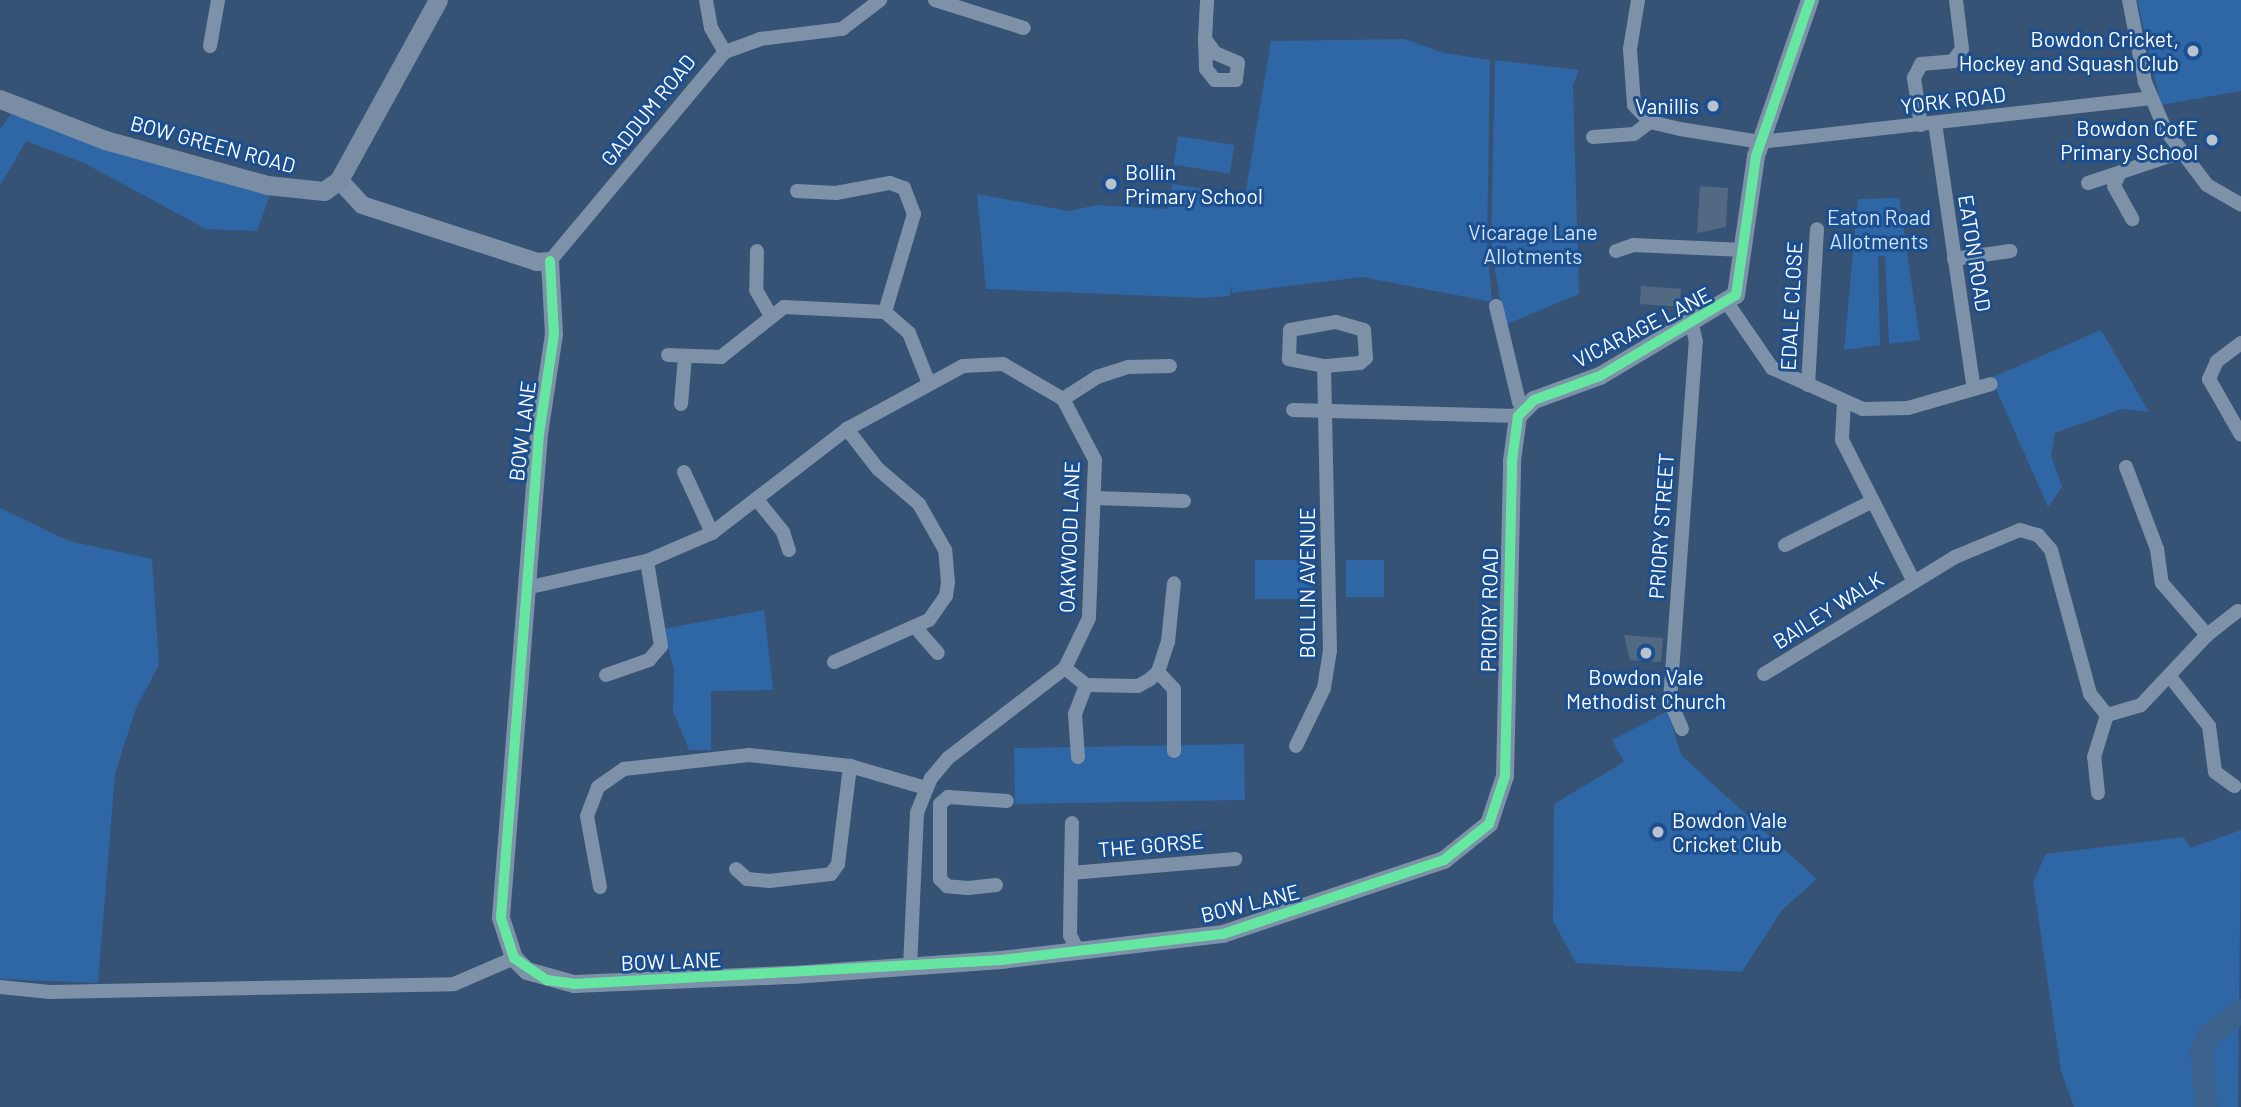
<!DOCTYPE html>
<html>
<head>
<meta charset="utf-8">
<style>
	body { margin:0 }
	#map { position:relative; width:2241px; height:1107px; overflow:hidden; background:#365274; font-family:Barlow,sans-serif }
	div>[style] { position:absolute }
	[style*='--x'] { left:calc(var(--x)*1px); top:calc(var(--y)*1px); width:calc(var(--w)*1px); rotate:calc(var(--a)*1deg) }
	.green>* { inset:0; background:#2f66a5; transform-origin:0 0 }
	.river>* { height:23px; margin:-11.5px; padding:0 11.5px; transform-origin:11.5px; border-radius:11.5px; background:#3b618d }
	.building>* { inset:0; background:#526984; transform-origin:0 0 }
	.minor>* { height:14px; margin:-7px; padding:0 7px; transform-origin:7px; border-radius:7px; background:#7d92a8 }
	.tertiary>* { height:18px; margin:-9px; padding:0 9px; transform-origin:9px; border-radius:9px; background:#7d92a8 }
	.secondary>* { height:19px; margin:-9.5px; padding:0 9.5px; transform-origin:9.5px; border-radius:9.5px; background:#798da4 }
	.cycleway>* { height:10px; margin:-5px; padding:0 5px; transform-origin:5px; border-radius:5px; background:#66e7a1 }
	.dots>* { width:19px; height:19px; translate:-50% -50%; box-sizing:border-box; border:4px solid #1b4f8f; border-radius:50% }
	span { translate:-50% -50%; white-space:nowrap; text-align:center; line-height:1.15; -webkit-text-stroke:6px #1b4f8f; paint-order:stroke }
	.poi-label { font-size:21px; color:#fff }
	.right { translate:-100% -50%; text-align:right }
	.left { translate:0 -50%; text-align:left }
	.street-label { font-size:21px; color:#fff }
	.park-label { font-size:21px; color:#cfe3fa }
</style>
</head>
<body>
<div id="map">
	<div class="green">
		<div style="clip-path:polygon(2137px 0,2241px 0,2241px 91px,2161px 105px)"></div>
		<div style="clip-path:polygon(1404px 39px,1444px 53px,1490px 60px,1487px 245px,1492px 302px,1362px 277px,1232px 293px,1232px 284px,1230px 296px,1203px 298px,986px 289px,977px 194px,1069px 211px,1096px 205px,1168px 209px,1172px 184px,1245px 195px,1271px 41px)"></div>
		<div style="clip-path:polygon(1495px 60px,1579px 70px,1573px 86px,1579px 294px,1505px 325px,1491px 248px)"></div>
		<div style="clip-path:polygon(11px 114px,271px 192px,257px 231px,206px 229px,84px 163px,26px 141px,0 186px,0 129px)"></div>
		<div style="left:1178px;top:136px;width:57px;height:29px;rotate:9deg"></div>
		<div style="clip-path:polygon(1899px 198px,1920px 340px,1889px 344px,1885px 256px,1878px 256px,1880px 345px,1844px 350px,1858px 199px)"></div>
		<div style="clip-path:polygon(2101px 330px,2149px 412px,2122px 409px,2055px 433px,2051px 455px,2062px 487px,2048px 507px,1991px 378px)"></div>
		<div style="clip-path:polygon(0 508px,69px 541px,152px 559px,159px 665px,136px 708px,115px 774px,98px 983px,0 979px)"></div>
		<div style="left:1255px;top:560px;width:59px;height:39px"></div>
		<div style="left:1346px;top:560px;width:38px;height:37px"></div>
		<div style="clip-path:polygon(764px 610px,773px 690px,711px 691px,711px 750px,689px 750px,673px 711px,674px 670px,663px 629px)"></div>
		<div style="clip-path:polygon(1668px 711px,1681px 755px,1817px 879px,1782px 910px,1742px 972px,1576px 963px,1553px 921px,1554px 804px,1624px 762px,1612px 740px)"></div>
		<div style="left:1244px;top:744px;width:56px;height:230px;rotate:89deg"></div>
		<div style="clip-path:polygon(2241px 830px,2238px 1107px,2074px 1107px,2061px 1071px,2033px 882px,2046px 854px,2184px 837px,2190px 848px)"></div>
	</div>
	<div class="river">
		<div style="--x:2206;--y:1107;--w:57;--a:-95"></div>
		<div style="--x:2201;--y:1050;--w:17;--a:-65"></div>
		<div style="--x:2208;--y:1035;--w:41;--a:-37.1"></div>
	</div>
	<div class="building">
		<div style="clip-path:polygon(1700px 186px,1728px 188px,1726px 227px,1697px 233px)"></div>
		<div style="left:1641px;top:286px;width:40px;height:18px;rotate:4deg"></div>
		<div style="clip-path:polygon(1624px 635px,1663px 638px,1661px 662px,1630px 660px)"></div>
	</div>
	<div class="minor">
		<div style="--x:706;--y:0;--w:28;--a:80"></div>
		<div style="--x:711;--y:28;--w:28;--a:60"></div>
		<div style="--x:935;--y:0;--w:93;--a:17.5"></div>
		<div style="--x:1638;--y:0;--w:50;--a:99.3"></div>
		<div style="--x:1630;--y:49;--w:56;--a:85.9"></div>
		<div style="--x:1634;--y:105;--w:23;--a:47"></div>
		<div style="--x:1650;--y:122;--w:31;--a:13"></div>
		<div style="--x:1680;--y:129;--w:81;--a:9.2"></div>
		<div style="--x:1760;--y:142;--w:392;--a:-6.4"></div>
		<div style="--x:2129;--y:0;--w:84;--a:79"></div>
		<div style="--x:2145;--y:82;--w:51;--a:66.9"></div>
		<div style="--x:2165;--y:129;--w:70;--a:53.1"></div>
		<div style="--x:2207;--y:185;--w:39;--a:30"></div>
		<div style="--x:1205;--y:39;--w:17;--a:54"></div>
		<div style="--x:1215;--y:53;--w:25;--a:23"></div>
		<div style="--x:1238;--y:63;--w:17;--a:97"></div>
		<div style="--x:1236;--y:80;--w:21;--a:180"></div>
		<div style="--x:1215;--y:80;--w:14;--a:-129"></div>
		<div style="--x:1206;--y:69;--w:30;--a:-92"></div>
		<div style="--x:1205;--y:39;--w:39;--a:-87"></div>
		<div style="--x:210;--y:46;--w:47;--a:-80.1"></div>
		<div style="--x:1935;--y:123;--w:269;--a:81.7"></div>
		<div style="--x:1921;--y:125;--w:48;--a:-98.5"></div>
		<div style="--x:1914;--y:78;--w:16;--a:-63"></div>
		<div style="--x:1921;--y:64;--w:32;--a:-5"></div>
		<div style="--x:1953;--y:61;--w:15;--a:-53"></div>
		<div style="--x:1962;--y:49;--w:49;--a:-97"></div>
		<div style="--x:1593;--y:137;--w:41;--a:-4.2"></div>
		<div style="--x:1634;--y:134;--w:20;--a:-37"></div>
		<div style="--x:2119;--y:174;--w:13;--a:113"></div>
		<div style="--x:2114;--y:186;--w:38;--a:61"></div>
		<div style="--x:2088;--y:183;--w:98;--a:-18.4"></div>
		<div style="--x:797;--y:191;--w:39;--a:3"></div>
		<div style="--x:836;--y:193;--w:55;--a:-10.5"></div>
		<div style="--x:890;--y:183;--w:15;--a:20"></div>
		<div style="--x:904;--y:188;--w:28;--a:69"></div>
		<div style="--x:914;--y:214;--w:102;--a:106.5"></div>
		<div style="--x:757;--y:251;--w:39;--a:91"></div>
		<div style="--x:756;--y:290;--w:28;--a:60"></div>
		<div style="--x:1616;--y:251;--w:18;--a:-19"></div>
		<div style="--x:1633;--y:245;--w:111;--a:2.6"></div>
		<div style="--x:1954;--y:259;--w:57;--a:-8.1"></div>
		<div style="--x:550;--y:261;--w:273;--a:-50.1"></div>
		<div style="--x:725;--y:52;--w:37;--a:-20"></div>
		<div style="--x:760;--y:39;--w:83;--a:-7"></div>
		<div style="--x:842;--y:29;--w:48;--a:-37.3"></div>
		<div style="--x:1728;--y:304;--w:78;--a:55.5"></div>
		<div style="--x:1772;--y:368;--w:100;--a:24.3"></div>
		<div style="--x:1863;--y:409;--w:45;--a:-1.3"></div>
		<div style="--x:1908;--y:408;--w:86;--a:-16.1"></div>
		<div style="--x:1496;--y:306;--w:99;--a:76.5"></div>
		<div style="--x:1519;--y:402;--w:8;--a:45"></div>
		<div style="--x:1336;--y:322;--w:29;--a:16"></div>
		<div style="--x:1364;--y:330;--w:28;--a:86"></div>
		<div style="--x:1366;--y:358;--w:8;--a:140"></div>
		<div style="--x:1360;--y:363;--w:36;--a:175"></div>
		<div style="--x:1324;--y:366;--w:36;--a:-169"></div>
		<div style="--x:1289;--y:359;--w:29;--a:-88"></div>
		<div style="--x:1290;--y:330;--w:47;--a:-9.9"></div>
		<div style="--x:2241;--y:343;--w:30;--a:143"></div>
		<div style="--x:2217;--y:361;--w:20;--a:114"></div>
		<div style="--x:2209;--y:379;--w:64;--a:60.3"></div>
		<div style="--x:668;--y:355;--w:53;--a:2.2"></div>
		<div style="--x:721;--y:357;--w:80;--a:-38.4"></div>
		<div style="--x:784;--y:307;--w:101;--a:2.8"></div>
		<div style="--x:885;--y:312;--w:32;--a:41"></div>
		<div style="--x:909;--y:333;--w:52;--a:68.4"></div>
		<div style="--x:1808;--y:385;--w:156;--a:-86.7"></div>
		<div style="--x:1063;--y:399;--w:40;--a:-32.9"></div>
		<div style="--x:1097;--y:377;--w:33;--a:-18"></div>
		<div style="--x:1128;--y:367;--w:42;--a:-1.4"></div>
		<div style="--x:1844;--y:401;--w:39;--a:93"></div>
		<div style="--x:1842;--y:440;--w:159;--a:63.1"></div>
		<div style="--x:681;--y:404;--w:48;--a:-85.2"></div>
		<div style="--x:1293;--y:410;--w:225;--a:1.5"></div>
		<div style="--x:2126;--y:467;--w:88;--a:69.3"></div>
		<div style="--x:2157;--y:549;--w:34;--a:82"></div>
		<div style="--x:2162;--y:583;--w:69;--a:49.1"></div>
		<div style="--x:684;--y:472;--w:67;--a:65.3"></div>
		<div style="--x:1095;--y:498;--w:89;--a:1.9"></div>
		<div style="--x:758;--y:501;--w:40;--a:51"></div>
		<div style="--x:783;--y:532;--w:19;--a:72"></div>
		<div style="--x:1785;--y:545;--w:96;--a:-26.6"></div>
		<div style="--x:526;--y:588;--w:124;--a:-12.6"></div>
		<div style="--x:647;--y:561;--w:71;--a:-23.3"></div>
		<div style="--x:712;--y:533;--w:170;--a:-37.6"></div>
		<div style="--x:847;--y:429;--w:132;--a:-28.5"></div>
		<div style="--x:963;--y:366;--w:40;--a:-2.9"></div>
		<div style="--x:1003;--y:364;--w:69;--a:30.3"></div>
		<div style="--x:1063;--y:399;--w:69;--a:62.3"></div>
		<div style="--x:1095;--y:460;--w:158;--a:92.2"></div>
		<div style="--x:1089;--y:618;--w:55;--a:115.6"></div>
		<div style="--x:1065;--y:668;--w:148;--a:142.4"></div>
		<div style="--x:948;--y:758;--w:26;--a:130"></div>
		<div style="--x:931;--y:778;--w:38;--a:112"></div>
		<div style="--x:917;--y:813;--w:154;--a:92.6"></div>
		<div style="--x:916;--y:628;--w:33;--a:49"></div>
		<div style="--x:834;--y:662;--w:104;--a:-23.9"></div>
		<div style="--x:929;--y:620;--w:29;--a:-55"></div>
		<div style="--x:946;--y:596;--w:14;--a:-82"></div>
		<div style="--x:948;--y:582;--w:32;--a:-95"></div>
		<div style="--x:945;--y:550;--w:53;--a:-119.5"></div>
		<div style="--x:919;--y:504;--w:54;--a:-139.5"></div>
		<div style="--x:878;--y:469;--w:51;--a:-127.8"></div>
		<div style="--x:1065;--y:668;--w:27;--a:39"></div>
		<div style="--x:1086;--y:685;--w:52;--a:1.1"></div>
		<div style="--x:1138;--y:686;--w:13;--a:-29"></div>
		<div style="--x:1149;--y:680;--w:12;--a:-42"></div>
		<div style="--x:1158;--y:672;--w:32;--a:-72"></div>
		<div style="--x:1168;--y:642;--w:59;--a:-84.2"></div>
		<div style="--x:1158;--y:672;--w:23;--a:47"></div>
		<div style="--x:1174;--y:689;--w:62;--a:90"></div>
		<div style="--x:1764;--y:674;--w:224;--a:-31.5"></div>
		<div style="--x:1955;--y:557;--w:70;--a:-22.6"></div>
		<div style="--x:2020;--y:530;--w:19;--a:16"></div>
		<div style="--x:2038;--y:535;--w:20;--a:49"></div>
		<div style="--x:2051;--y:550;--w:149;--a:74.8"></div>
		<div style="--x:2090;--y:694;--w:27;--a:51"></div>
		<div style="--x:2107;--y:715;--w:35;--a:-16"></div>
		<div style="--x:2141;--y:705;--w:96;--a:-46.7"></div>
		<div style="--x:2207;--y:635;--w:39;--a:-38"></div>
		<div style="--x:606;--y:675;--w:46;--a:-19.2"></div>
		<div style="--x:649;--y:660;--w:18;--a:-49"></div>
		<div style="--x:661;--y:646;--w:86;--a:-99.4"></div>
		<div style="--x:2171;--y:678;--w:61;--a:51.6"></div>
		<div style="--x:2209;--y:726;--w:46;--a:82.6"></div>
		<div style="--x:2215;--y:772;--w:24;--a:36"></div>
		<div style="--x:1682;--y:729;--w:30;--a:-113"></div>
		<div style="--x:1670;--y:701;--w:360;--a:-85.9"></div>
		<div style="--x:1696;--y:342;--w:17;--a:-103"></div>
		<div style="--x:1296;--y:746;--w:64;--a:-64.2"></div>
		<div style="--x:1324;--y:688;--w:37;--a:-81"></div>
		<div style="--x:1330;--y:651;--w:285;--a:-91.2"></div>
		<div style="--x:1078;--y:757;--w:43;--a:-94"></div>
		<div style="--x:1075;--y:714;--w:31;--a:-69"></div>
		<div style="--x:2098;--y:793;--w:36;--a:-96"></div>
		<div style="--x:2094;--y:757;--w:44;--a:-72.8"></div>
		<div style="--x:736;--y:869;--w:15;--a:42"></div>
		<div style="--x:747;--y:879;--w:22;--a:5"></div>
		<div style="--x:769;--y:881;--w:62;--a:-6.4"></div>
		<div style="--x:831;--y:874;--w:12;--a:-55"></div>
		<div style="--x:838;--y:864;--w:99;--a:-83"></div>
		<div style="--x:1071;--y:873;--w:50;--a:-88.9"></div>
		<div style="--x:996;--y:885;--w:28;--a:174"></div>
		<div style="--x:968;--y:888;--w:21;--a:-175"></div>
		<div style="--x:947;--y:886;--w:10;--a:-135"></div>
		<div style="--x:940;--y:879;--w:75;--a:-90"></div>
		<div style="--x:940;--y:804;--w:11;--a:-41"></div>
		<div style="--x:948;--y:797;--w:59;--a:3.9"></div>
		<div style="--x:600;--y:887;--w:72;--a:-100.4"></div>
		<div style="--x:587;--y:816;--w:31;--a:-69"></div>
		<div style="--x:598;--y:787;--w:32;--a:-35"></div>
		<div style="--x:624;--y:769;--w:126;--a:-6.4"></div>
		<div style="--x:749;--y:755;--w:102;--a:6.2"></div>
		<div style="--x:850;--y:766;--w:79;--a:16.1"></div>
		<div style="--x:1078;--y:951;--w:18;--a:-117"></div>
		<div style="--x:1070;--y:935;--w:62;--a:-89.1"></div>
		<div style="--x:1071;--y:873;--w:165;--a:-4.9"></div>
		<div style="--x:0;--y:987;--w:50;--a:5.7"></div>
		<div style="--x:50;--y:992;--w:404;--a:-1.1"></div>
		<div style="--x:454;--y:984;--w:65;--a:-23.4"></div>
	</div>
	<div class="tertiary">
		<div style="--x:339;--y:180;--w:34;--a:47"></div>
		<div style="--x:362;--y:205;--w:184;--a:18"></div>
		<div style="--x:537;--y:262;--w:13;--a:-4"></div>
		<div style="--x:550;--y:261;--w:73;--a:86.9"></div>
		<div style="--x:554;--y:334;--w:101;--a:98.5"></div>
		<div style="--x:539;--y:434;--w:485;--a:94.5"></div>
		<div style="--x:501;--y:918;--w:42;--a:72"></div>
		<div style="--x:514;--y:958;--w:18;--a:45"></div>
		<div style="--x:527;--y:971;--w:49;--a:15.5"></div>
		<div style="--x:574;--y:984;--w:219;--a:-2.4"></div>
		<div style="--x:793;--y:975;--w:209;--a:-4.1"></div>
		<div style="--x:1001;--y:960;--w:224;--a:-6.7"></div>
		<div style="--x:1223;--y:934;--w:233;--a:-18.5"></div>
		<div style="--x:1444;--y:860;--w:58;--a:-38.7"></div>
		<div style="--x:1489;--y:824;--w:51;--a:-71.6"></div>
		<div style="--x:1505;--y:776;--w:315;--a:-88.7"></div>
		<div style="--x:1512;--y:461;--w:45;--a:-82.4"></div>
		<div style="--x:1518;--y:416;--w:23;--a:-45"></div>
		<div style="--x:1534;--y:400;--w:70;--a:-20"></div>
		<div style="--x:1600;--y:376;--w:158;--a:-30.8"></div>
		<div style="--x:1736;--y:295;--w:140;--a:-81.8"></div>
		<div style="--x:1756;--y:156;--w:165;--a:-70.9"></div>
	</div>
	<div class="secondary">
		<div style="--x:0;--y:99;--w:113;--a:21.3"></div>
		<div style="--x:105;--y:140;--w:168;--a:15.5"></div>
		<div style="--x:267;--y:185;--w:57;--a:6"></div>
		<div style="--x:324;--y:191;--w:19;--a:-36"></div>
		<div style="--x:339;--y:180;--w:205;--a:-61.2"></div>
	</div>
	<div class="cycleway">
		<div style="--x:550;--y:261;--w:73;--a:86.9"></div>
		<div style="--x:554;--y:334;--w:101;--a:98.5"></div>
		<div style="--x:539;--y:434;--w:485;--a:94.5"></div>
		<div style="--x:501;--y:918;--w:42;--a:72"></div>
		<div style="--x:514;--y:958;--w:40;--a:34"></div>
		<div style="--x:547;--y:980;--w:27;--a:8"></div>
		<div style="--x:574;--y:984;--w:428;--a:-3.2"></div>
		<div style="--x:1001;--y:960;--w:224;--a:-6.7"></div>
		<div style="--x:1223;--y:934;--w:233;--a:-18.5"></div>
		<div style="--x:1444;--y:860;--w:58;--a:-38.7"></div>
		<div style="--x:1489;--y:824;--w:51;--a:-71.6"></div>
		<div style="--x:1505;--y:776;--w:315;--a:-88.7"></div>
		<div style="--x:1512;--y:461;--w:45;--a:-82.4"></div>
		<div style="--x:1518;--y:416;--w:23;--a:-45"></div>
		<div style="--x:1534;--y:400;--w:70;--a:-20"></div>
		<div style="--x:1600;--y:376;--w:158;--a:-30.8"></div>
		<div style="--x:1736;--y:295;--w:140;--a:-81.8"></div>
		<div style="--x:1756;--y:156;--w:165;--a:-70.9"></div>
	</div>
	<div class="dots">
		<div style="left:2193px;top:51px;background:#b9c2ce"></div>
		<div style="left:1713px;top:106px;background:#b9c2ce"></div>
		<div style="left:2212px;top:140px;background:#b9c2ce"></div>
		<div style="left:1111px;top:184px;background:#b9c2ce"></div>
		<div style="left:1646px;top:653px;background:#b9c2ce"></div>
		<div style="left:1658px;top:832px;background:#b9c2ce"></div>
	</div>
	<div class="poi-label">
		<span class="right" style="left:2179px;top:51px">Bowdon Cricket,<br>Hockey and Squash Club</span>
		<span class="right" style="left:1699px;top:106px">Vanillis</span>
		<span class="right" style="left:2198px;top:140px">Bowdon CofE<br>Primary School</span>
		<span class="left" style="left:1125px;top:184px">Bollin<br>Primary School</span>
		<span style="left:1646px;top:689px">Bowdon Vale<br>Methodist Church</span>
		<span class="left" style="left:1672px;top:832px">Bowdon Vale<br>Cricket Club</span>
	</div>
	<div class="street-label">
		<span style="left:1953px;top:100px;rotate:-7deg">YORK ROAD</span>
		<span style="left:648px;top:110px;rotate:-51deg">GADDUM ROAD</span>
		<span style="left:213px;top:144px;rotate:15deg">BOW GREEN ROAD</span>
		<span style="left:1975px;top:253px;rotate:81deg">EATON ROAD</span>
		<span style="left:1791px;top:306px;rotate:-87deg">EDALE CLOSE</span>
		<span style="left:1642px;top:327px;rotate:-27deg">VICARAGE LANE</span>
		<span style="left:522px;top:431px;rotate:-83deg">BOW LANE</span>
		<span style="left:1661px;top:526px;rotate:-86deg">PRIORY STREET</span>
		<span style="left:1069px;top:537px;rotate:-88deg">OAKWOOD LANE</span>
		<span style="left:1307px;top:583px;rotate:-90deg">BOLLIN AVENUE</span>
		<span style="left:1489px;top:610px;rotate:-89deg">PRIORY ROAD</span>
		<span style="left:1828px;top:610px;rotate:-32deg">BAILEY WALK</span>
		<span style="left:1151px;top:845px;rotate:-5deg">THE GORSE</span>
		<span style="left:1250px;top:903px;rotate:-14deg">BOW LANE</span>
		<span style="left:671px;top:961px;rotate:-2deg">BOW LANE</span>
	</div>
	<div class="park-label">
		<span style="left:1879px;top:229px">Eaton Road<br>Allotments</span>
		<span style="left:1533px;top:244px">Vicarage Lane<br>Allotments</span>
	</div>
</div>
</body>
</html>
